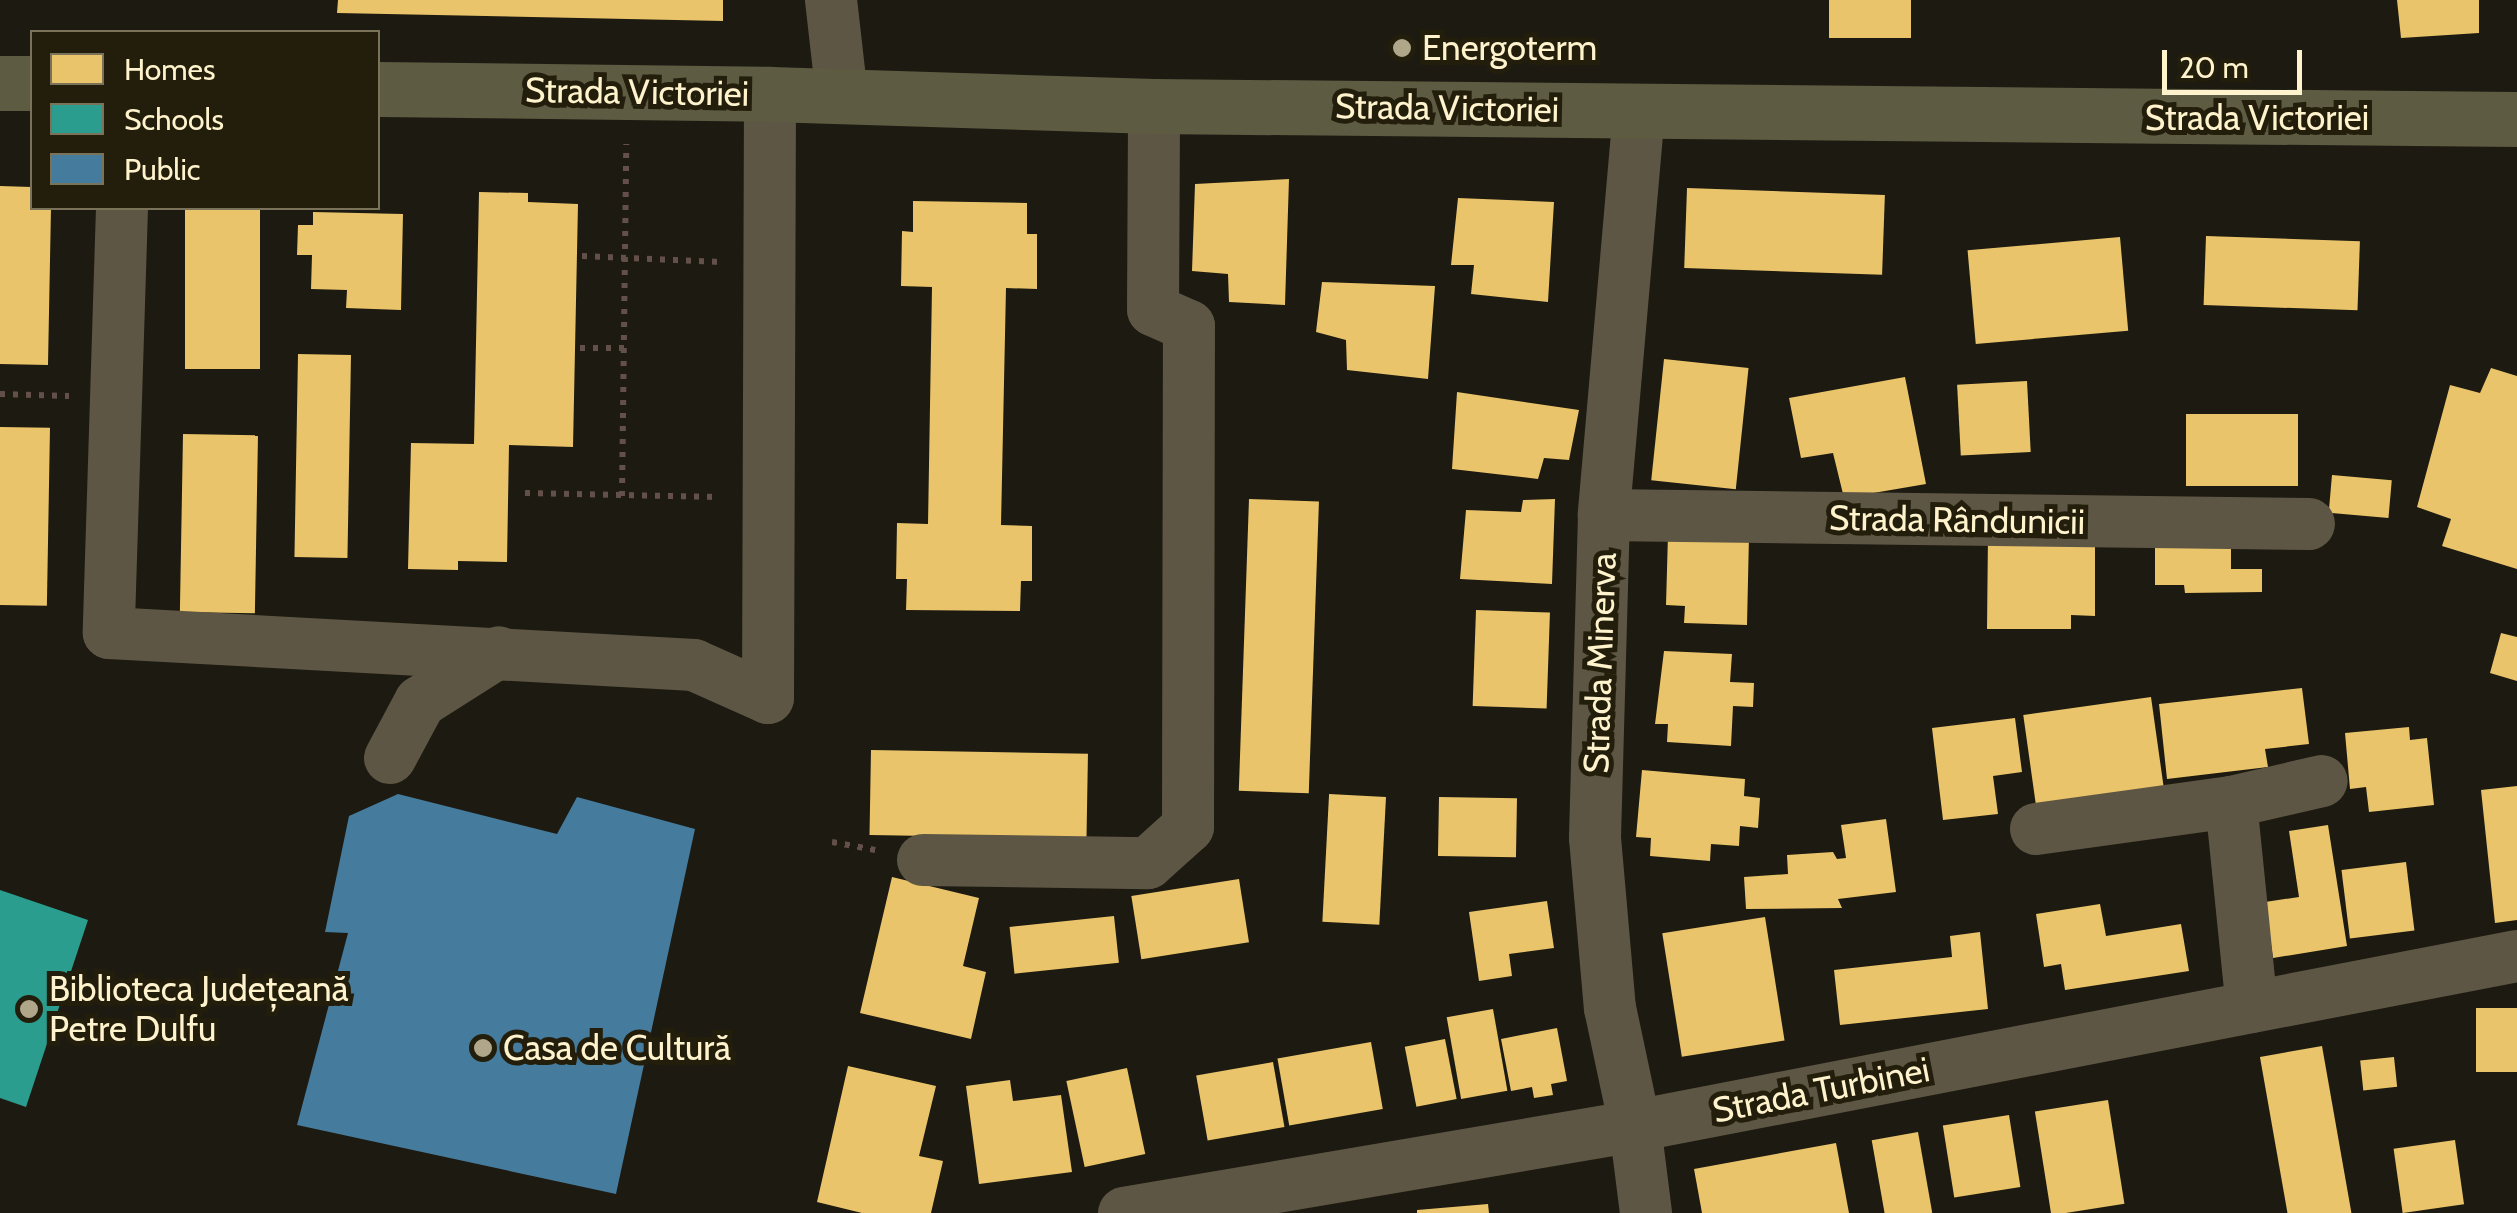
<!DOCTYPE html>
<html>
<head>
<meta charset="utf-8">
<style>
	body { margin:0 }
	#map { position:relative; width:2517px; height:1213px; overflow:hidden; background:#1d1a11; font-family:Cabin,sans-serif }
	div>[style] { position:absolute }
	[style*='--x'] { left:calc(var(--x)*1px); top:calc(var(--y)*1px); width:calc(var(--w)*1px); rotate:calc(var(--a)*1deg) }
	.homes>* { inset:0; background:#e9c46a; transform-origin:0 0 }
	.schools>* { inset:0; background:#2a9d8f }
	.public>* { inset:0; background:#457b9d }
	.path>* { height:6px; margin-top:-3px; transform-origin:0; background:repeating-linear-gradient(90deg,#64504b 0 5px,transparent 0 13px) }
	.minor>* { height:52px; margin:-26px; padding:0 26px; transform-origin:26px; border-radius:26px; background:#5e5644 }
	.major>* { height:55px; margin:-27.5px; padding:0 27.5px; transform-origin:27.5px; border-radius:27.5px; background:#5d5b42 }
	.dots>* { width:28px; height:28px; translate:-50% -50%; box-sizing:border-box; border:5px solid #231e0b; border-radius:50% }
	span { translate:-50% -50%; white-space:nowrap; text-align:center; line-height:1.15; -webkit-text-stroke:10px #231e0b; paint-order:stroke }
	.poi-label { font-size:35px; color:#fff3cd }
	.left { translate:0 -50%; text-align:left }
	.street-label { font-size:35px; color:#fff3cd }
	.legend { position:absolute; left:30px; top:30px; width:350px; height:180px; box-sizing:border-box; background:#231e0b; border:2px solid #7b7359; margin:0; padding:12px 18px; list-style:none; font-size:30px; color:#fff3cd }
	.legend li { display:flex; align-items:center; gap:20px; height:50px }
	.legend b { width:50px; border:2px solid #7b7359 }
	.scale { position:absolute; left:2162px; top:50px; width:140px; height:45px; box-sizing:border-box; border:5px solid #fff3cd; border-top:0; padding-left:12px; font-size:30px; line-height:35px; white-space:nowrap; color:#fff3cd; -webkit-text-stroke:8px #231e0b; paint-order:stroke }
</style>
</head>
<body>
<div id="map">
	<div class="homes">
		<div style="clip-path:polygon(338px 0,723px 0,723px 21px,337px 13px)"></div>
		<div style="left:1829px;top:0;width:82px;height:38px"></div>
		<div style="clip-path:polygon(2397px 0,2479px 0,2479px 33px,2401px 38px)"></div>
		<div style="clip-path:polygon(1289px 179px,1285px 305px,1229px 302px,1228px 274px,1192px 271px,1195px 184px)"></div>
		<div style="clip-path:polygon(0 186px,32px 187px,32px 208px,51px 208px,48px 365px,0 364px)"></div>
		<div style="left:1687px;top:188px;width:198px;height:80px;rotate:2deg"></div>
		<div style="clip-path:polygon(479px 192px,528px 193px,528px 202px,578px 204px,573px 447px,509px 445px,507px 562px,458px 561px,458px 570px,408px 569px,411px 443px,474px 444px)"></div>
		<div style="clip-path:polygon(1458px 198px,1554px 202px,1548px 302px,1471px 294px,1474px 265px,1451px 265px)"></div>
		<div style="clip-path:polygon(913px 201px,1027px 203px,1027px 234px,1037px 234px,1037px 289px,1006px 288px,1001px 525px,1032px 526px,1032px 581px,1021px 581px,1020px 611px,906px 610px,907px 579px,896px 579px,897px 523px,928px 524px,932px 287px,901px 286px,902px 231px,913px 232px)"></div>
		<div style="left:185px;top:208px;width:75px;height:161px"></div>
		<div style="clip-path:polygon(313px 212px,403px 214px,401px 310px,346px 308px,347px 290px,311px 289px,312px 255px,297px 255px,298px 225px,313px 225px)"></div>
		<div style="left:2206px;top:236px;width:154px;height:69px;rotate:2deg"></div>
		<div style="left:2120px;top:237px;width:94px;height:153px;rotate:85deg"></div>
		<div style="clip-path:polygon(1322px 282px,1435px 286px,1428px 379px,1347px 370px,1346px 340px,1316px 332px)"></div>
		<div style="left:298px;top:354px;width:53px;height:203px;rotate:1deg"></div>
		<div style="left:1664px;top:359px;width:85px;height:122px;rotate:6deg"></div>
		<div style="clip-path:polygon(2491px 368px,2517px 376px,2517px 569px,2442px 546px,2451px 519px,2417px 507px,2450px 385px,2480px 393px)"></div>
		<div style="clip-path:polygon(1905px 377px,1926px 484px,1844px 498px,1833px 453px,1801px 458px,1789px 398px)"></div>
		<div style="left:2027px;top:381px;width:71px;height:70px;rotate:87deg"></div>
		<div style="clip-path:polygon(1457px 392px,1579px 410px,1569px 460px,1544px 458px,1538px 479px,1452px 469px)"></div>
		<div style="left:2186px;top:414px;width:112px;height:72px"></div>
		<div style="left:0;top:427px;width:50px;height:178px;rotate:1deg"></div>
		<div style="left:183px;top:434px;width:75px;height:178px;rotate:1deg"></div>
		<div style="left:2332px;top:475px;width:60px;height:38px;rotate:5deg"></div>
		<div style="left:1249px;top:499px;width:70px;height:292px;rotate:2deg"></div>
		<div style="clip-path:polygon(1555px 499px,1552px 584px,1460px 579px,1466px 510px,1521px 512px,1523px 500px)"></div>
		<div style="clip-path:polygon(1988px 533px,2095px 533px,2095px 616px,2071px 615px,2071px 629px,1987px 629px)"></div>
		<div style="clip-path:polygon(1668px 534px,1749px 536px,1747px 625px,1684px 623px,1685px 606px,1666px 605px)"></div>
		<div style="clip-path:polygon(2155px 537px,2231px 537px,2231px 569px,2262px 569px,2262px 592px,2185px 593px,2184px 585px,2155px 585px)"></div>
		<div style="left:1476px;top:610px;width:74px;height:96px;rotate:2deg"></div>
		<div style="clip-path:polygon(2501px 633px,2517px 637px,2517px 681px,2490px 673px)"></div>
		<div style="clip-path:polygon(1664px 651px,1732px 654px,1730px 682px,1754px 683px,1753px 707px,1733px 706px,1731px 746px,1667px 742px,1668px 724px,1655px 724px)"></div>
		<div style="clip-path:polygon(2302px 688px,2309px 744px,2265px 749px,2268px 767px,2167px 779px,2159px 704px)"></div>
		<div style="left:2151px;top:697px;width:96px;height:129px;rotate:82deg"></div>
		<div style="clip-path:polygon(2015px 718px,2022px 772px,1993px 776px,1998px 814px,1943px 820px,1932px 728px)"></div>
		<div style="clip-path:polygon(2409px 727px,2410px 740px,2427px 738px,2434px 805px,2369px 812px,2366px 787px,2350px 789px,2345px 733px)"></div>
		<div style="left:871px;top:750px;width:217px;height:85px;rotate:1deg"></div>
		<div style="clip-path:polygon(1642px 770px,1745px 779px,1744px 796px,1760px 798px,1758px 828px,1740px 826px,1739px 846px,1711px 844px,1710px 861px,1650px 856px,1651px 838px,1636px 837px)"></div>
		<div style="clip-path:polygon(2517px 786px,2517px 920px,2495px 923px,2481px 790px)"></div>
		<div style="left:1386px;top:797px;width:128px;height:57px;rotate:93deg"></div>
		<div style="left:1439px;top:797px;width:78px;height:59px;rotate:1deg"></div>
		<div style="clip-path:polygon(1886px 819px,1896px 892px,1838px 899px,1842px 908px,1746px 909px,1744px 877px,1788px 874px,1787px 855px,1833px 852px,1837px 859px,1846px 858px,1841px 825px)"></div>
		<div style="clip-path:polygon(2328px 825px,2347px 946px,2273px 958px,2265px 902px,2299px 897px,2289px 831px)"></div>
		<div style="left:2406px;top:862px;width:69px;height:65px;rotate:83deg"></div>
		<div style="clip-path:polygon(892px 877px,979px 898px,963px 966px,986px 972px,971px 1039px,860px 1013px)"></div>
		<div style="left:1239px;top:879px;width:64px;height:109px;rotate:81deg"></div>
		<div style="clip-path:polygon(1547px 901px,1554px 948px,1509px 954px,1512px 976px,1479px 981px,1469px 912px)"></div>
		<div style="clip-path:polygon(2100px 904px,2106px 936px,2181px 924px,2189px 971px,2065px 990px,2061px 964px,2044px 967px,2036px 914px)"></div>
		<div style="left:1114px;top:916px;width:47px;height:105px;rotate:84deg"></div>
		<div style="left:1765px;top:917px;width:125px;height:104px;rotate:81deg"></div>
		<div style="clip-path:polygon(1980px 932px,1988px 1009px,1840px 1025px,1834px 970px,1952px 957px,1950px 936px)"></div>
		<div style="left:2517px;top:1008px;width:64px;height:41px;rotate:90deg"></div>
		<div style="left:1493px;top:1009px;width:83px;height:47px;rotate:80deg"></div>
		<div style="clip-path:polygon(1557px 1028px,1567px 1081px,1551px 1084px,1553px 1095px,1534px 1098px,1532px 1087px,1511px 1091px,1501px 1039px)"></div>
		<div style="left:1445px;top:1039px;width:61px;height:41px;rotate:79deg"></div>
		<div style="left:1371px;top:1042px;width:68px;height:95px;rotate:80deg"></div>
		<div style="left:2322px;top:1046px;width:170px;height:63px;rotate:80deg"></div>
		<div style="left:2394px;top:1057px;width:30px;height:34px;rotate:84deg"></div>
		<div style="left:1273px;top:1062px;width:66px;height:78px;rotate:80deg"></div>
		<div style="clip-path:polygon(848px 1066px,936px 1086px,919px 1156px,943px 1161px,931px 1213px,862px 1213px,817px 1202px)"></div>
		<div style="left:1127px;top:1068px;width:88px;height:62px;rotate:78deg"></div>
		<div style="clip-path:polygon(1010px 1080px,1013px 1101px,1061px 1095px,1072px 1172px,979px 1184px,966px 1086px)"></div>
		<div style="left:2108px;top:1100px;width:105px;height:74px;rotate:81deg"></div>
		<div style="left:2009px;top:1115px;width:73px;height:67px;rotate:81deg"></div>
		<div style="left:1918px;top:1132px;width:82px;height:47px;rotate:80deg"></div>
		<div style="left:2455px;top:1140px;width:65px;height:62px;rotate:82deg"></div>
		<div style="clip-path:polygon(1836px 1143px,1849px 1213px,1702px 1213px,1694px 1169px)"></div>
		<div style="clip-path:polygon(1488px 1204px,1489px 1213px,1417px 1213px,1417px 1210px)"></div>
	</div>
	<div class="schools">
		<div style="clip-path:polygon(0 890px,88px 920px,26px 1107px,0 1098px)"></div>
	</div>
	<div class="public">
		<div style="clip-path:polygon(398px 794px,557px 834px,577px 797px,695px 829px,616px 1194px,297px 1125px,348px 933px,325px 932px,349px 816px)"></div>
	</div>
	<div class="path">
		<div style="--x:582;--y:256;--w:139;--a:2.5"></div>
		<div style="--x:580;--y:348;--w:44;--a:0"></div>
		<div style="--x:0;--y:394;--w:69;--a:1.7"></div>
		<div style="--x:525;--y:493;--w:194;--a:1.2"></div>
		<div style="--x:622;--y:496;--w:352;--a:-89.3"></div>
		<div style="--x:832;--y:842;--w:44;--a:10.5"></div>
	</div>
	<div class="minor">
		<div style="--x:831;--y:0;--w:98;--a:83.5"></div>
		<div style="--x:1639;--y:111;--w:406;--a:95"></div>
		<div style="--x:1604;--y:515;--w:323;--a:91.6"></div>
		<div style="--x:1595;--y:838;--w:171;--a:85"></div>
		<div style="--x:1610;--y:1008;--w:121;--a:78"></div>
		<div style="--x:1635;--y:1126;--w:88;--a:82.8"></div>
		<div style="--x:122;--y:208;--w:425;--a:91.8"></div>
		<div style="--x:109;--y:633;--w:586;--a:3.13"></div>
		<div style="--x:694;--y:665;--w:81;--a:24"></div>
		<div style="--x:768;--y:698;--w:604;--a:-89.81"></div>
		<div style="--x:1604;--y:515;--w:705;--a:0.73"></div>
		<div style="--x:390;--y:758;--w:64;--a:-61.8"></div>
		<div style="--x:420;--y:702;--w:93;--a:-32.3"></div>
		<div style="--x:2231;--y:802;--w:206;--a:84.2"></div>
		<div style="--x:2036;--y:829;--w:197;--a:-7.9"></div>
		<div style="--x:2231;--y:802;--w:93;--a:-13"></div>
		<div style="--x:923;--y:860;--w:225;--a:0.8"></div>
		<div style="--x:1148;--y:863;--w:54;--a:-42"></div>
		<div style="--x:1188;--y:827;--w:501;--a:-89.89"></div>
		<div style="--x:1189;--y:326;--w:39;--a:-156"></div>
		<div style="--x:1153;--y:310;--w:204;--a:-89.7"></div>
		<div style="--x:1124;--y:1213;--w:518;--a:-9.66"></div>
		<div style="--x:1635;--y:1126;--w:898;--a:-10.91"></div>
	</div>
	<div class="major">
		<div style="--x:0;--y:83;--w:32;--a:0"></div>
		<div style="--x:378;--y:89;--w:392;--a:0.7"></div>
		<div style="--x:770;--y:94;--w:384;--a:1.8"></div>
		<div style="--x:1154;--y:106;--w:1363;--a:0.55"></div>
	</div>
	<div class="dots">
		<div style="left:1402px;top:48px;background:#b0a78b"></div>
		<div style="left:29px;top:1009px;background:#b0a78b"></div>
		<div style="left:483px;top:1048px;background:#b0a78b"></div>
	</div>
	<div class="poi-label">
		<span class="left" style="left:1422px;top:48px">Energoterm</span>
		<span class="left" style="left:49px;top:1009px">Biblioteca Județeană<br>Petre Dulfu</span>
		<span class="left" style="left:503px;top:1048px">Casa de Cultură</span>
	</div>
	<div class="street-label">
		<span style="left:637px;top:92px;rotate:1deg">Strada Victoriei</span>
		<span style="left:1447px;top:108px;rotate:1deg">Strada Victoriei</span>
		<span style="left:2257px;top:118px">Strada Victoriei</span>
		<span style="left:1957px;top:520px;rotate:1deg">Strada Rândunicii</span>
		<span style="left:1600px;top:663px;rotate:-88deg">Strada Minerva</span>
		<span style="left:1821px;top:1090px;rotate:-11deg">Strada Turbinei</span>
	</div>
	<ul class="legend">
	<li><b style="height:28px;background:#e9c46a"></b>Homes</li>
	<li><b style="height:28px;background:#2a9d8f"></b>Schools</li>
	<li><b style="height:28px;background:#457b9d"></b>Public</li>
	</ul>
	<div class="scale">20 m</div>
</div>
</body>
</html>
